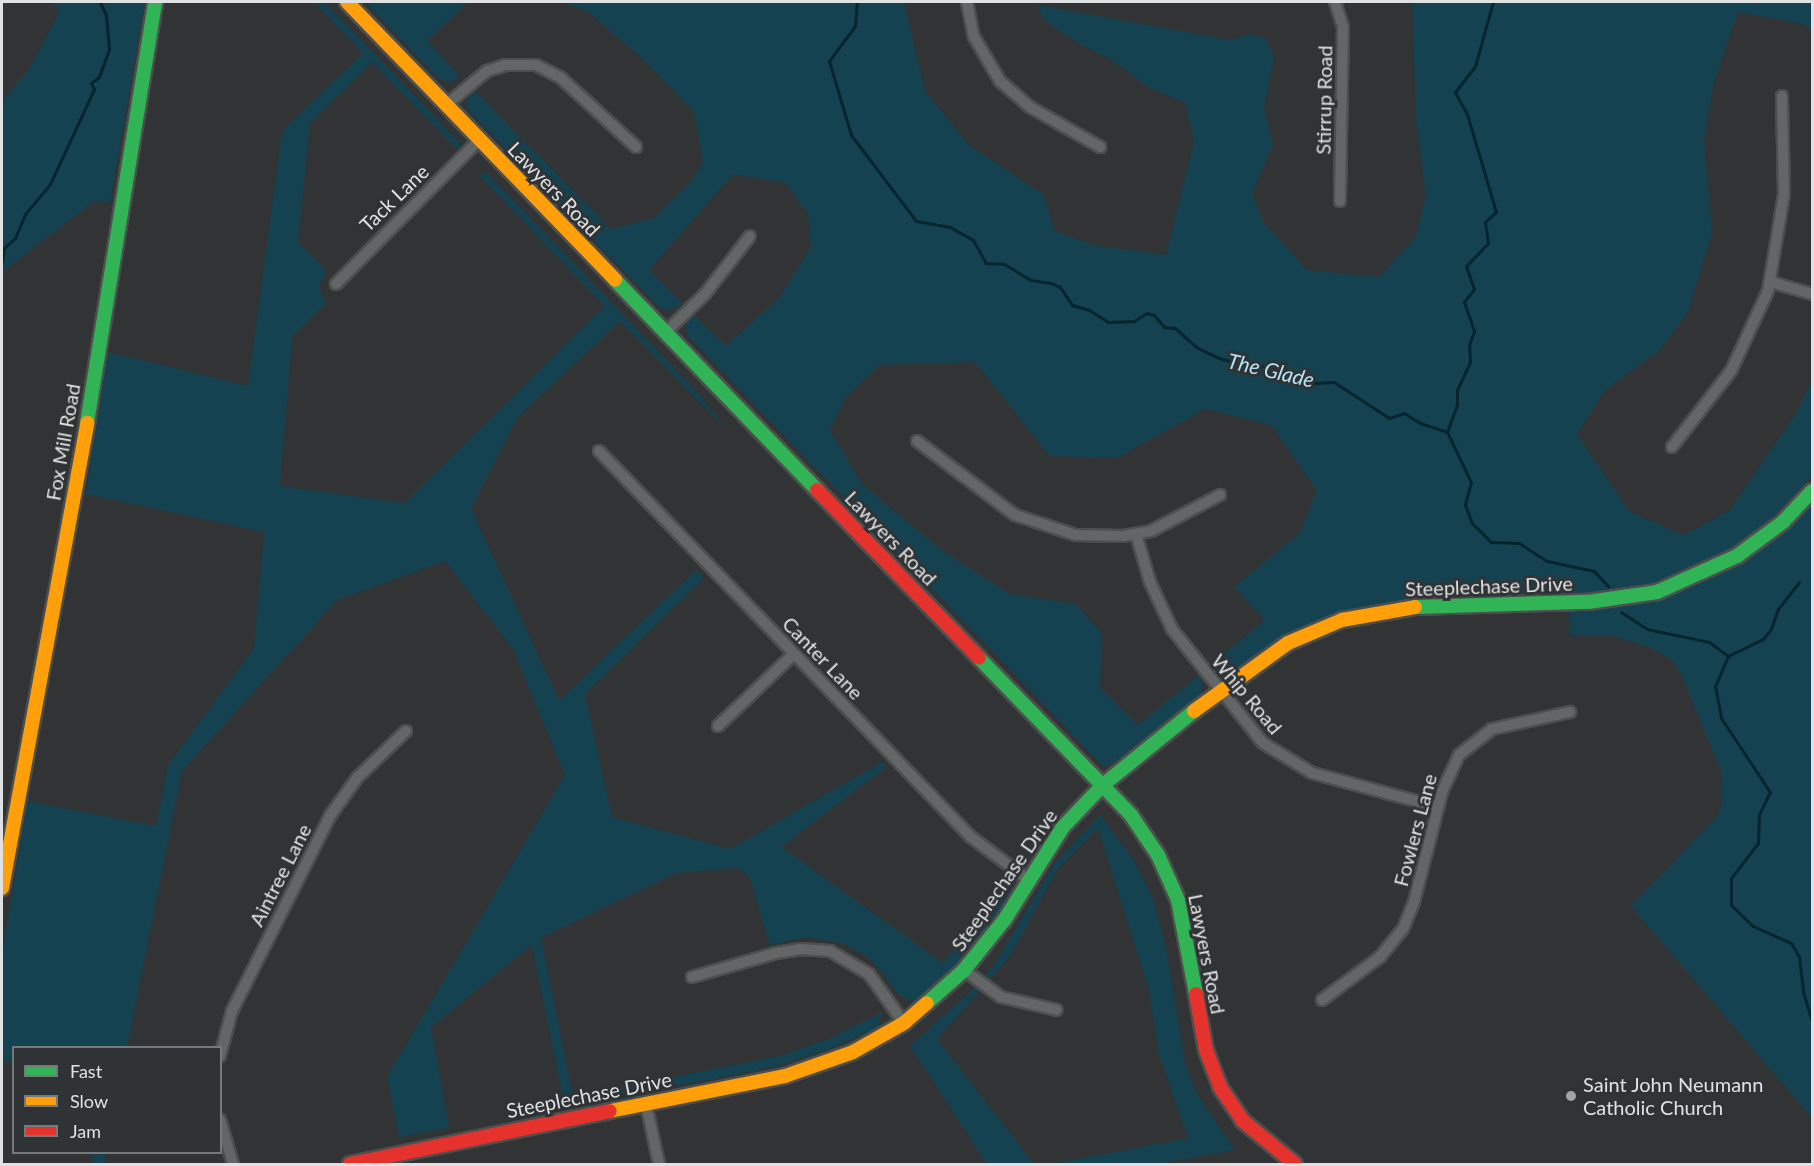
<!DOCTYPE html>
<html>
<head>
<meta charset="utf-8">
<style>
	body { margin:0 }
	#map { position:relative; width:1814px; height:1166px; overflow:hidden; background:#313334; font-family:Lato,sans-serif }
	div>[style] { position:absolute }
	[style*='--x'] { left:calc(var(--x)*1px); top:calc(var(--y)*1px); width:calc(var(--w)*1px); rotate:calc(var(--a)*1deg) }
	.green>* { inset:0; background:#154250 }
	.round { border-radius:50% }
	.stream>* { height:3px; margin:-1.5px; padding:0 1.5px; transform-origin:1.5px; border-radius:1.5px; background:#06252f }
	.roads { filter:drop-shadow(2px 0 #4d4f4f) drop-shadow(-2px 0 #4d4f4f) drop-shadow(0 2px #4d4f4f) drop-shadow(0 -2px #4d4f4f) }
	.street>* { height:10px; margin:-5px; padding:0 5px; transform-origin:5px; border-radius:5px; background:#636566 }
	.fast>* { height:14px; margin:-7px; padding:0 7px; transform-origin:7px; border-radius:7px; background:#30b455 }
	.slow>* { height:14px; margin:-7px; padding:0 7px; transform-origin:7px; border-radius:7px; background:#ff9f0a }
	.jam>* { height:14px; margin:-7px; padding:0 7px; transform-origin:7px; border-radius:7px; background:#e5322d }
	.dots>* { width:16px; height:16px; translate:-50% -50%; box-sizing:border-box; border:3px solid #303335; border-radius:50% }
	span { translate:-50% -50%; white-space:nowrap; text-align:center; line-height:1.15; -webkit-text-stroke:6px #303335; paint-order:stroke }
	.street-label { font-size:20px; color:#dfe1e2 }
	.poi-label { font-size:20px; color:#dfe1e2 }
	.left { translate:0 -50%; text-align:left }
	.water-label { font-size:21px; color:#b4e3f6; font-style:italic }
	.frame { position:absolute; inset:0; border:3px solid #dfe1e2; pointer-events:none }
	.legend { position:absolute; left:12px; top:1046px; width:210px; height:108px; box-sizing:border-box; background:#303335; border:2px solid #76797a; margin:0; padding:8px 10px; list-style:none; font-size:18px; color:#dfe1e2 }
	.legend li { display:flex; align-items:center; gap:12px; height:30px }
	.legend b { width:30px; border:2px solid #76797a }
</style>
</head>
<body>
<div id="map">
	<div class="green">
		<div style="clip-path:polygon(52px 2px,145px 2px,110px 203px,94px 201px,2px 272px,2px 101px,28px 71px,51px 28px,59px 11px)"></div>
		<div style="clip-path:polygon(314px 2px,324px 2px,460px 143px,462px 154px,372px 62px,310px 123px,298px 242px,326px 270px,319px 288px,326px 303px,292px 337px,280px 486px,405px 503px,605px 306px,478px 174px,487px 173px,696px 391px,730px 433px,620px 321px,518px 417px,471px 508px,559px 701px,696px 570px,704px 578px,585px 694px,612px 817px,730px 849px,882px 762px,886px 767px,781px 847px,943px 963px,977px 921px,1003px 879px,1009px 886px,1009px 894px,998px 912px,965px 955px,921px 998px,912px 1001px,901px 996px,869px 958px,845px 944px,808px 937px,770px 945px,749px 876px,737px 868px,676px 873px,541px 938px,573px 1097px,783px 1055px,834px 1037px,882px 1012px,877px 1028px,830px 1049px,774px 1067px,565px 1107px,532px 945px,431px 1027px,449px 1128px,399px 1137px,387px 1077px,565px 775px,513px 649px,445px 561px,337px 600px,182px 771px,127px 1047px,14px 1048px,13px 1063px,2px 1061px,2px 954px,28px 801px,156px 826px,168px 765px,254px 648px,264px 532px,86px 494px,108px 352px,248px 386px,282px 131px,363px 53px)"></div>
		<div style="clip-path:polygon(365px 2px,468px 2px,427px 41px,460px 76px,451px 82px,440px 80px)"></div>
		<div style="clip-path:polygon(562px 2px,904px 2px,925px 91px,970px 146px,1043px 194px,1055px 231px,1093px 245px,1166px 255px,1194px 141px,1185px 103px,1150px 88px,1113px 61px,1074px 41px,1042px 18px,1038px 5px,1230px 40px,1250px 34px,1265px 38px,1274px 57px,1264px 108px,1273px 144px,1252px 194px,1264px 223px,1307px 270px,1379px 277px,1415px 238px,1426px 196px,1416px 121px,1412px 2px,1812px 2px,1812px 30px,1803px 24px,1738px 12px,1714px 82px,1704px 137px,1712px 233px,1688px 312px,1659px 351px,1605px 390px,1577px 434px,1629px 511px,1683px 535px,1729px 511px,1797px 412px,1812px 380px,1812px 476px,1770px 521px,1741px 544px,1709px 563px,1657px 584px,1567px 598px,1439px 598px,1375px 606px,1293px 635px,1232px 674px,1221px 676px,1208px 667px,1265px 620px,1234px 587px,1300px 533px,1317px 490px,1271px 425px,1205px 409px,1117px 458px,1050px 456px,975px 362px,879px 365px,845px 398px,830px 430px,862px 484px,941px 550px,1009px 594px,1076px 604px,1102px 634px,1100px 688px,1138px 725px,1199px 675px,1202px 681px,1201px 696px,1117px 763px,1103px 766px,687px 335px,686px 322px,693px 314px,726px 346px,779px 298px,811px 247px,808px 214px,786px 183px,733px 174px,649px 270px,683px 304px,668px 311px,659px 307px,469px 111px,466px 104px,472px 88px,611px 229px,654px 218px,692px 181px,703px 162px,694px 112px,643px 59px,587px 11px)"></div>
		<div style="clip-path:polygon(1812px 491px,1812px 1118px,1631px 906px,1717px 817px,1722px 802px,1721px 771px,1682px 676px,1671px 659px,1649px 647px,1610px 635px,1570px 635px,1569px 629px,1570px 610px,1712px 570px)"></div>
		<div style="clip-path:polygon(1100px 815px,1133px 859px,1152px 896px,1166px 947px,1185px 1063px,1196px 1093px,1235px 1150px,1157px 1164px,1051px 1164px,1188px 1138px,1158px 1051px,1149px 990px,1098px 828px,1057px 870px,1010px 956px,937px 1039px,1034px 1164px,987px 1164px,910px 1046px,972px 990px,996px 962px,1055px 863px)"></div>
		<div class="round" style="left:92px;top:1151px;width:14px;height:14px"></div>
	</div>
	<div class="stream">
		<div style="--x:857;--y:2;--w:24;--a:95"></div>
		<div style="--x:855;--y:26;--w:44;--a:126.6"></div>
		<div style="--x:829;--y:61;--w:77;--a:73.4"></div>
		<div style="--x:851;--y:135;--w:108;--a:52.9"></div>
		<div style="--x:916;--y:221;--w:35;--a:10"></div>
		<div style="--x:950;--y:227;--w:26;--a:29"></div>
		<div style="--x:973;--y:240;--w:26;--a:61"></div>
		<div style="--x:986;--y:263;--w:18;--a:3"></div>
		<div style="--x:1004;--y:264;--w:31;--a:31"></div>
		<div style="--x:1031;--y:280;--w:20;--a:9"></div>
		<div style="--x:1051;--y:283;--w:10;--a:24"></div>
		<div style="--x:1060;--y:287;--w:22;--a:56"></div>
		<div style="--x:1072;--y:305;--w:18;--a:16"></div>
		<div style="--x:1089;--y:310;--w:22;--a:32"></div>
		<div style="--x:1108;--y:322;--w:26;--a:-2"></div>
		<div style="--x:1134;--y:321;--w:15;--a:-32"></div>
		<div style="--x:1147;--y:313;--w:7;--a:16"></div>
		<div style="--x:1154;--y:315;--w:16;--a:50"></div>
		<div style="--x:1164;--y:327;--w:11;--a:5"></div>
		<div style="--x:1175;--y:328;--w:28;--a:42"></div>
		<div style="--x:1196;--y:347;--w:25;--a:26"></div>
		<div style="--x:1219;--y:358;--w:32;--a:16"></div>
		<div style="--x:1250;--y:367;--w:20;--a:-3"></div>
		<div style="--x:1270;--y:366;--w:25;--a:34"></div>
		<div style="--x:1291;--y:380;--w:16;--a:-14"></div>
		<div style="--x:1307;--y:376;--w:11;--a:41"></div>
		<div style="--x:1315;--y:383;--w:19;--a:-3"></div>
		<div style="--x:1334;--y:382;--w:66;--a:33.2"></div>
		<div style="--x:1389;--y:418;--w:16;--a:-18"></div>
		<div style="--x:1404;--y:413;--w:19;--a:32"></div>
		<div style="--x:1420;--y:423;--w:28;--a:18"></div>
		<div style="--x:1447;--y:432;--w:55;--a:64.4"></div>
		<div style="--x:1471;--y:482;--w:24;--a:105"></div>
		<div style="--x:1465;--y:505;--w:19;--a:69"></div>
		<div style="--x:1472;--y:523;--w:27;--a:45"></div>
		<div style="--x:1491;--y:542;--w:28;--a:2"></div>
		<div style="--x:1519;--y:543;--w:33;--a:33"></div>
		<div style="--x:1547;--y:561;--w:48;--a:12"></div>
		<div style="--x:1594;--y:571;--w:21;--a:47"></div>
		<div style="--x:2;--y:262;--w:14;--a:-82"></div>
		<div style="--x:4;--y:248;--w:15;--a:-42"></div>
		<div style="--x:15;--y:238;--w:26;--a:-67"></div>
		<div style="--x:25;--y:214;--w:39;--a:-50"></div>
		<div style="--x:50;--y:184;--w:105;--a:-65.1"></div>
		<div style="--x:94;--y:89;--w:7;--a:-117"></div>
		<div style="--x:91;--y:83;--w:10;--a:-37"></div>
		<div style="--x:99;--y:77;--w:30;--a:-70"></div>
		<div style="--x:109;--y:49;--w:34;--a:-95"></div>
		<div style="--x:106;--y:15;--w:14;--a:-115"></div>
		<div style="--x:1447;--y:432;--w:29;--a:-70"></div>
		<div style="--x:1457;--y:405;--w:15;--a:-90"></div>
		<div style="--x:1457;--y:390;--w:31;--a:-65"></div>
		<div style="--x:1470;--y:362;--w:17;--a:-93"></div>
		<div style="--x:1469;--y:345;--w:15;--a:-70"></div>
		<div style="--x:1474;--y:331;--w:31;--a:-109"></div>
		<div style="--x:1464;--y:302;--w:16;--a:-52"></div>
		<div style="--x:1474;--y:289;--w:24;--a:-109"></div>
		<div style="--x:1466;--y:266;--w:32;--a:-46"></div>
		<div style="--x:1488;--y:243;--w:21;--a:-98"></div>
		<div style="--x:1485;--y:222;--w:15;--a:-42"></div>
		<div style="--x:1496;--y:212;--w:102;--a:-106.5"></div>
		<div style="--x:1467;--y:114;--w:25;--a:-119"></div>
		<div style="--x:1455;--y:92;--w:33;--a:-52"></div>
		<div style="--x:1475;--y:66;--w:66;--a:-74.3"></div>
		<div style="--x:1621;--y:612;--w:31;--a:33"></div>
		<div style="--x:1647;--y:629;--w:63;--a:11.8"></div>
		<div style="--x:1709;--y:642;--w:24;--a:36"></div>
		<div style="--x:1728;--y:656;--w:33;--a:113"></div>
		<div style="--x:1715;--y:686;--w:33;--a:79"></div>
		<div style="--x:1721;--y:718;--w:89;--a:56.5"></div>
		<div style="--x:1770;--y:792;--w:25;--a:116"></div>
		<div style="--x:1759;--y:815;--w:28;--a:92"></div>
		<div style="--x:1758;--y:843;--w:44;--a:127.6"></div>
		<div style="--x:1731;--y:878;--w:27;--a:90"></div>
		<div style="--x:1731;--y:905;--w:30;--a:44"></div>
		<div style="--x:1753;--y:926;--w:42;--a:24.1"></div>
		<div style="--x:1791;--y:943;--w:16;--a:60"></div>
		<div style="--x:1799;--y:957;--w:35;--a:83"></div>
		<div style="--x:1803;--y:992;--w:30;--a:73"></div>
		<div style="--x:1728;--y:656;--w:39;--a:-26"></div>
		<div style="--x:1763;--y:639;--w:13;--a:-51"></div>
		<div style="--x:1771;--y:629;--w:21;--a:-71"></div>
		<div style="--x:1778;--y:609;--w:34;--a:-52"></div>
	</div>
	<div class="roads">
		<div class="street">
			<div style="--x:967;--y:2;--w:36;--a:79"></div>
			<div style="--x:974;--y:37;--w:51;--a:59.4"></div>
			<div style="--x:1000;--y:81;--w:40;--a:41"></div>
			<div style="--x:1030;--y:107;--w:81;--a:29.7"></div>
			<div style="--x:1335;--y:2;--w:25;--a:72"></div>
			<div style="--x:1343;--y:26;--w:175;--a:91"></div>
			<div style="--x:446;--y:105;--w:53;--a:-39.7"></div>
			<div style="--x:487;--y:71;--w:19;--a:-18"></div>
			<div style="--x:505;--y:65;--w:31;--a:0"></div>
			<div style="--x:536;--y:65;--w:28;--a:27"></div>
			<div style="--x:561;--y:78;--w:102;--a:42.6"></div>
			<div style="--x:1771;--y:282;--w:43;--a:16.3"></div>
			<div style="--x:336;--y:284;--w:203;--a:-45.2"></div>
			<div style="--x:665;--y:333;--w:56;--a:-44.3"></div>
			<div style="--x:705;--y:294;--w:73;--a:-52.2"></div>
			<div style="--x:917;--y:441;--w:123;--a:37.1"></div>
			<div style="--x:1015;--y:515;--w:64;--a:18.2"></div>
			<div style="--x:1076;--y:535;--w:47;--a:1.2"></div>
			<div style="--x:1123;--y:536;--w:28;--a:-10"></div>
			<div style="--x:1151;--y:531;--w:78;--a:-27.6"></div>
			<div style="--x:1672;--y:447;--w:96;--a:-52.2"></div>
			<div style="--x:1731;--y:371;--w:88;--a:-65.2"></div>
			<div style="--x:1768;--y:291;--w:98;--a:-80.6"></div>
			<div style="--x:1784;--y:194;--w:98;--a:-91.2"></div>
			<div style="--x:599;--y:451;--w:536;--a:46.06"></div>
			<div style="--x:971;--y:837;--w:72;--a:36.6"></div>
			<div style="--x:1136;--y:534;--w:50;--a:73.7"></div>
			<div style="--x:1150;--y:582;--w:52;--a:64.9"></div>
			<div style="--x:1172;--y:629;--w:146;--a:51.4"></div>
			<div style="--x:1263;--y:743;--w:57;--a:31.5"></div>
			<div style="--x:1312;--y:773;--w:131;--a:15.1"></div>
			<div style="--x:718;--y:726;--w:105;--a:-43.5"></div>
			<div style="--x:964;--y:970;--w:46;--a:36.1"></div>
			<div style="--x:1001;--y:997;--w:57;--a:13.1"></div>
			<div style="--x:692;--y:977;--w:87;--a:-15.9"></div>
			<div style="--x:776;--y:953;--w:24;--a:-9"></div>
			<div style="--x:800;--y:949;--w:30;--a:4"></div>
			<div style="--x:830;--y:951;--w:45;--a:30.5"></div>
			<div style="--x:869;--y:974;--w:60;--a:54.5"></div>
			<div style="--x:1322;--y:1000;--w:72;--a:-36.6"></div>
			<div style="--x:1380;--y:957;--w:36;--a:-51"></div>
			<div style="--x:1403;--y:929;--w:29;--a:-68"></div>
			<div style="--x:1414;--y:902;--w:114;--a:-75.7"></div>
			<div style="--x:1442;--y:792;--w:41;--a:-65.3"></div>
			<div style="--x:1459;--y:755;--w:42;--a:-38.2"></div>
			<div style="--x:1492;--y:729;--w:80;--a:-12.3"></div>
			<div style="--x:220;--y:1056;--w:47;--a:-75.1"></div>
			<div style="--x:232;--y:1011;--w:218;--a:-63.3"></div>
			<div style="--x:330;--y:816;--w:47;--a:-54.6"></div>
			<div style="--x:357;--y:778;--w:68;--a:-43.8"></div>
			<div style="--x:646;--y:1104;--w:61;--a:77.8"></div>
			<div style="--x:220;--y:1120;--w:46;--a:73.5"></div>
		</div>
		<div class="fast">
			<div style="--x:615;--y:280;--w:291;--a:46.1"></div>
			<div style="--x:87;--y:423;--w:426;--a:-80.8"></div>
			<div style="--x:1415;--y:607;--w:173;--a:-1.7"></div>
			<div style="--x:1588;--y:602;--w:70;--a:-8.2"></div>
			<div style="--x:1657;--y:592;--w:88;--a:-24.2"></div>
			<div style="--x:1737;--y:556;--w:57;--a:-36.5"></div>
			<div style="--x:1783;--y:522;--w:42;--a:-46.9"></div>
			<div style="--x:979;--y:658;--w:219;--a:45.9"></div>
			<div style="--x:1131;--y:815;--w:48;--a:56"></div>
			<div style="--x:1158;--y:855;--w:49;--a:66"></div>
			<div style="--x:1178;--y:900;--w:96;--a:79.2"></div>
			<div style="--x:927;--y:1003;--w:50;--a:-41.7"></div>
			<div style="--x:964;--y:970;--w:65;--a:-51.2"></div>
			<div style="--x:1005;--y:919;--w:109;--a:-57.8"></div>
			<div style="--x:1063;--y:827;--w:58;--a:-46.4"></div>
			<div style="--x:1103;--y:785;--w:117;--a:-39.1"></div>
		</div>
		<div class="slow">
			<div style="--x:347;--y:2;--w:386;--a:46"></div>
			<div style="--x:1194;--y:711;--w:116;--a:-35.9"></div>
			<div style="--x:1288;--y:643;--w:59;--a:-23.1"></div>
			<div style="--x:1342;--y:620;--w:74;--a:-10.1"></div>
			<div style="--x:2;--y:888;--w:473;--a:-79.6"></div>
			<div style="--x:610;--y:1111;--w:178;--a:-11.3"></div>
			<div style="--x:785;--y:1076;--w:72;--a:-19.4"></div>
			<div style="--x:853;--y:1052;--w:59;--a:-29.6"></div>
			<div style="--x:904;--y:1023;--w:30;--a:-41"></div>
		</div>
		<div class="jam">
			<div style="--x:817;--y:490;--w:233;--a:46"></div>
			<div style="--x:1196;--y:994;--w:57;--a:79.9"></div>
			<div style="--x:1206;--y:1050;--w:40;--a:69"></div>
			<div style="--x:1220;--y:1087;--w:41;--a:55.9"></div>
			<div style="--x:1243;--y:1121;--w:67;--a:39.6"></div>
			<div style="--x:350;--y:1164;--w:265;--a:-11.5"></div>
		</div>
	</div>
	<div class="dots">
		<div style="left:1571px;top:1096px;background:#a2a4a5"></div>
	</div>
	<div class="street-label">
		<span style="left:1324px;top:100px;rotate:-89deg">Stirrup Road</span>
		<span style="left:554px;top:189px;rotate:46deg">Lawyers Road</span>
		<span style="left:394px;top:198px;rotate:-44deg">Tack Lane</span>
		<span style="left:63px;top:442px;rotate:-80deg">Fox Mill Road</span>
		<span style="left:891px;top:538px;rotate:46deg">Lawyers Road</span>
		<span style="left:1489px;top:586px;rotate:-2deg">Steeplechase Drive</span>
		<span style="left:823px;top:658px;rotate:46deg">Canter Lane</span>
		<span style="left:1247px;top:694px;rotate:50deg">Whip Road</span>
		<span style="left:1415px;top:830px;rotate:-75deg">Fowlers Lane</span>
		<span style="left:280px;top:875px;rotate:-63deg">Aintree Lane</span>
		<span style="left:1004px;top:880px;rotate:-55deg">Steeplechase Drive</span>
		<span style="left:1207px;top:954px;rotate:79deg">Lawyers Road</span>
		<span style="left:589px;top:1095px;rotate:-11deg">Steeplechase Drive</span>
	</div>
	<div class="poi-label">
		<span class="left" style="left:1583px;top:1096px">Saint John Neumann<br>Catholic Church</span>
	</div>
	<div class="water-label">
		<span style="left:1271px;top:370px;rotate:13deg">The Glade</span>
	</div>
	<div class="frame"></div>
	<ul class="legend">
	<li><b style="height:8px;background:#30b455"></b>Fast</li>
	<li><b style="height:8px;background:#ff9f0a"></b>Slow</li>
	<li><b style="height:8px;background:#e5322d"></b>Jam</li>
	</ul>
</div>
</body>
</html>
